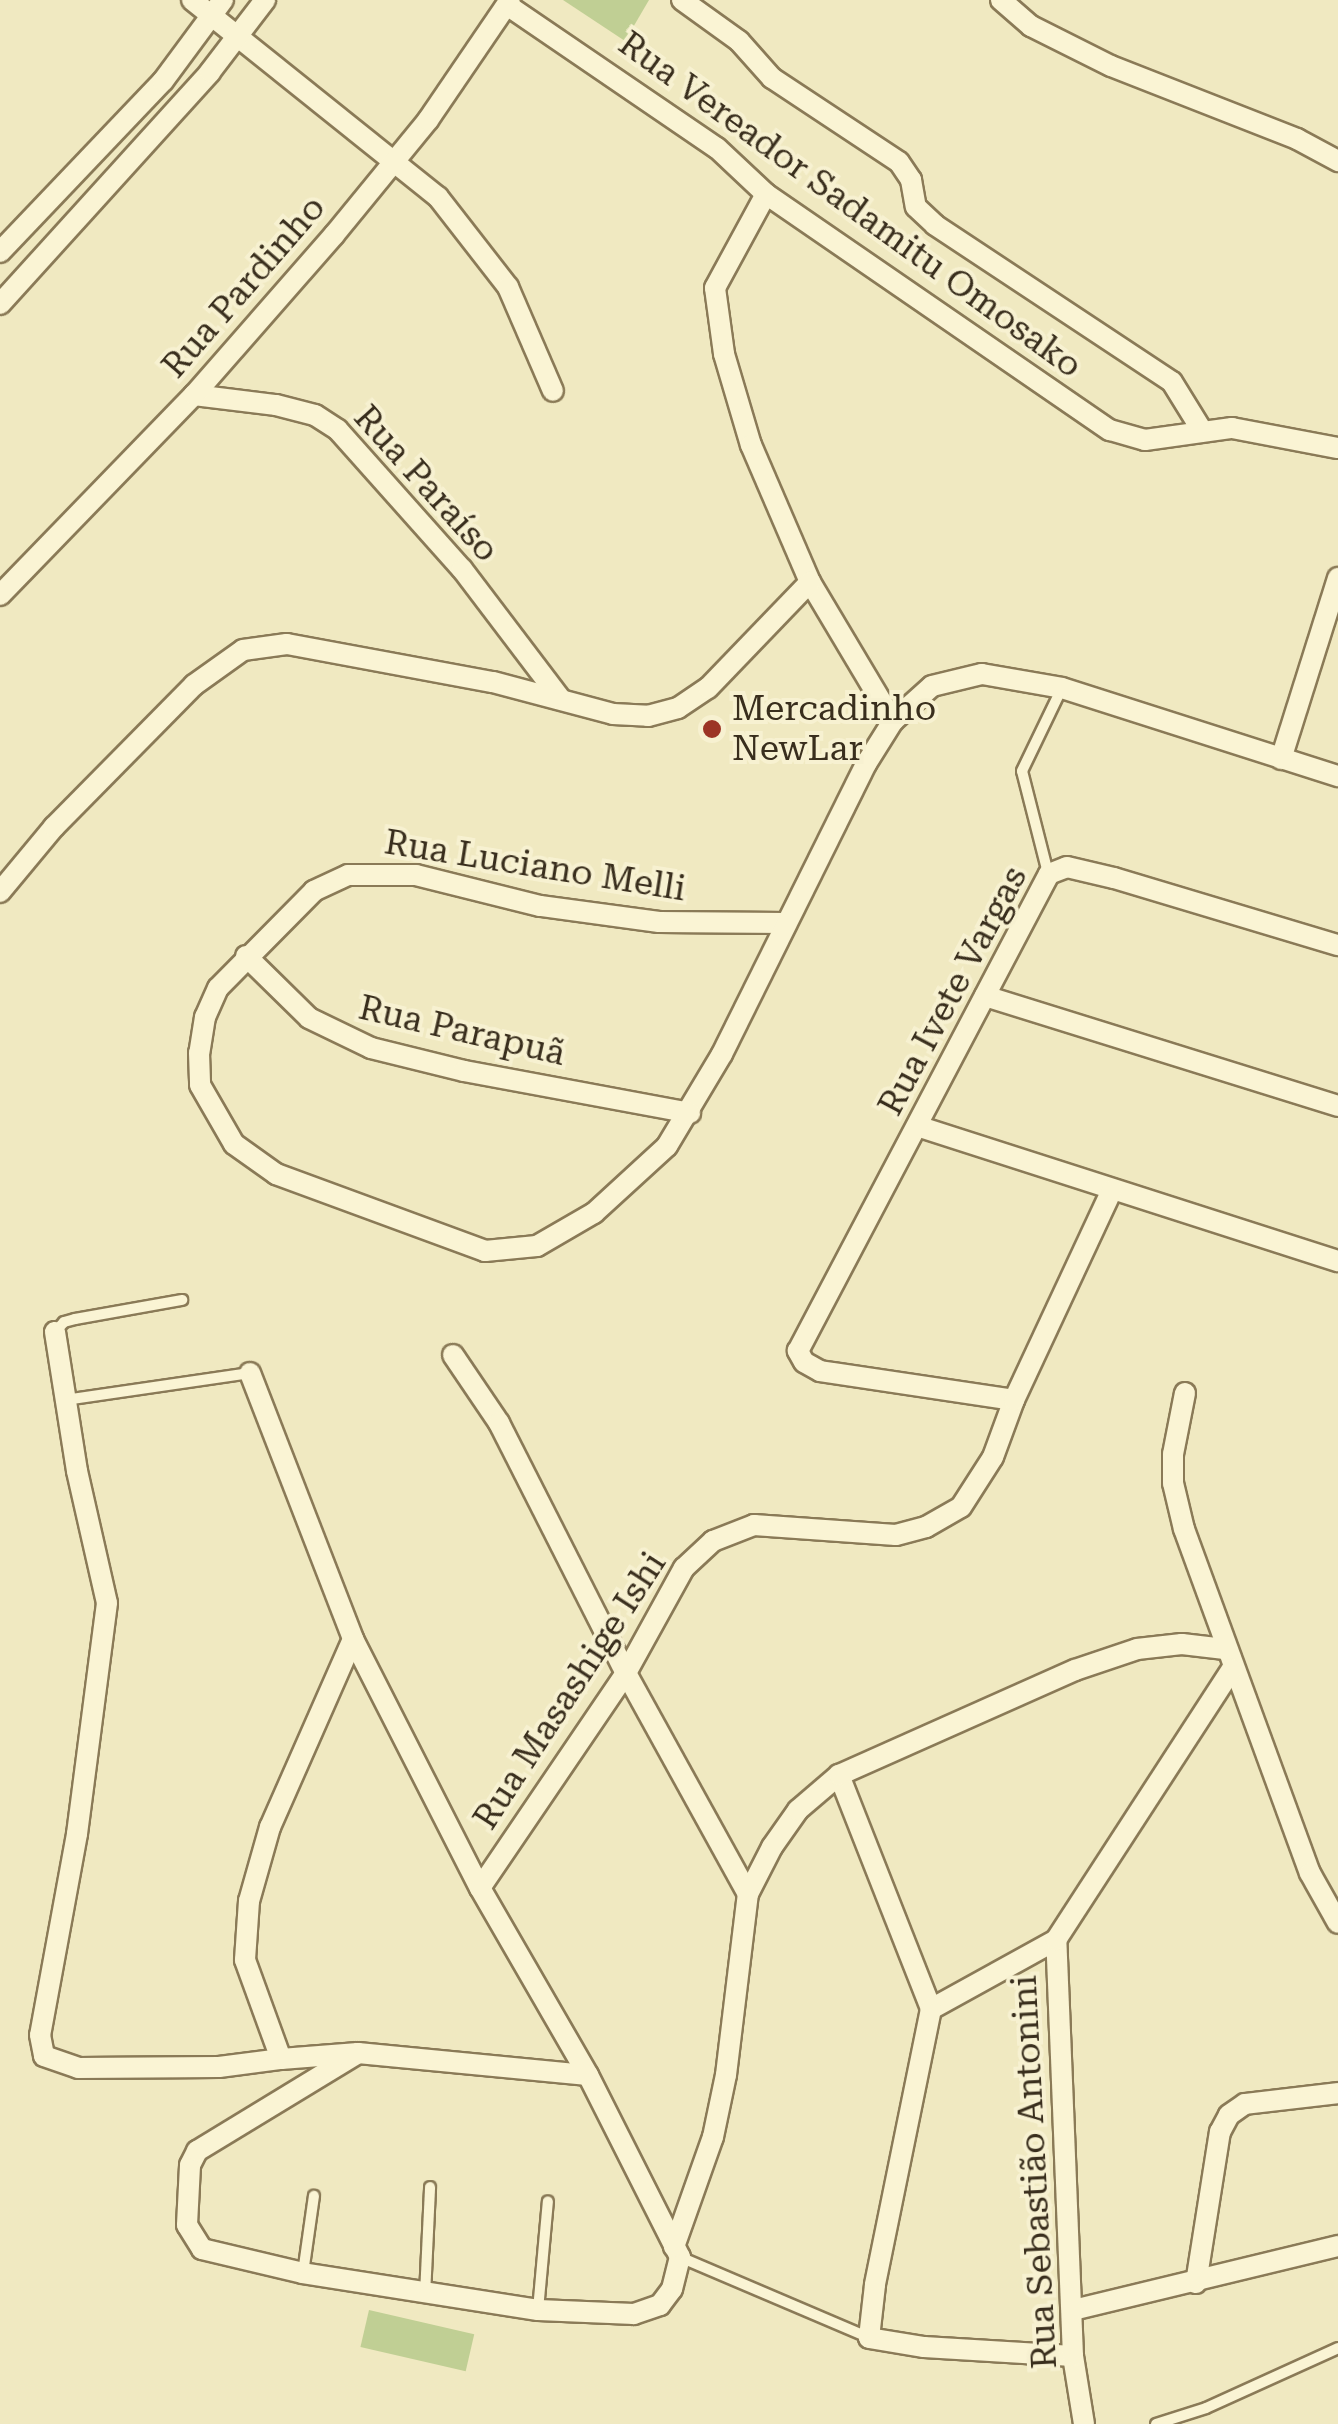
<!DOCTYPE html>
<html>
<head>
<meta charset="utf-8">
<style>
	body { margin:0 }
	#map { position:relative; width:1338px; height:2424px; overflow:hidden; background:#f0e9c1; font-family:"Roboto Serif",serif }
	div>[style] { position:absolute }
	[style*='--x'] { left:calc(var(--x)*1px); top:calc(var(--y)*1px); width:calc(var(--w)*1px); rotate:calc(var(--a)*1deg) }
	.green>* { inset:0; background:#c0cf94; transform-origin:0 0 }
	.roads { filter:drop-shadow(2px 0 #8a7a57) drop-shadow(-2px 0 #8a7a57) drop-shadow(0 2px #8a7a57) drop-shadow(0 -2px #8a7a57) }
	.lane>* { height:10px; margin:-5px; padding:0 5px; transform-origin:5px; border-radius:5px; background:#faf4d4 }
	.street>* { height:20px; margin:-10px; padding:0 10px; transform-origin:10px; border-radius:10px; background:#faf4d4 }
	.dots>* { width:28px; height:28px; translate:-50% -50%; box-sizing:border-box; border:5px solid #f7f1d1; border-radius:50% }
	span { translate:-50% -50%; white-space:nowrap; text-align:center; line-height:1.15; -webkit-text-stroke:8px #f7f1d1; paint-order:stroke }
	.street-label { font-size:35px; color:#392e1d }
	.poi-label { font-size:35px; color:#392e1d }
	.left { translate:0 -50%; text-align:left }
</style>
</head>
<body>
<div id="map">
	<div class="green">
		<div style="clip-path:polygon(563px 0,649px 0,625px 41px)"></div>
		<div style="left:369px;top:2310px;width:108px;height:38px;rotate:13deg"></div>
	</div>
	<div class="roads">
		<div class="lane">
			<div style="--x:1048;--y:873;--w:105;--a:-104.3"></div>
			<div style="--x:1022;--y:771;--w:92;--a:-64.3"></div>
			<div style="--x:55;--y:1332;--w:13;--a:-48"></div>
			<div style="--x:64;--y:1322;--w:11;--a:-15"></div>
			<div style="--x:75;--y:1319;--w:109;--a:-10.1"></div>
			<div style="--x:65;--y:1400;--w:187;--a:-8.3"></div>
			<div style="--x:680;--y:2257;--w:204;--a:23.1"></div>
			<div style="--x:303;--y:2273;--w:78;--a:-81.9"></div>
			<div style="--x:425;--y:2295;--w:108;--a:-87.3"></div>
			<div style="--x:538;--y:2310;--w:109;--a:-84.8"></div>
			<div style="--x:1156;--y:2424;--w:52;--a:-17.7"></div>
			<div style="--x:1206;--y:2408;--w:145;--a:-24.4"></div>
		</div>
		<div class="street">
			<div style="--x:192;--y:0;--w:315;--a:38.7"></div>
			<div style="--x:438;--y:197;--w:114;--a:52.1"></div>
			<div style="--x:508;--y:287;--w:113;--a:66.6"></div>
			<div style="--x:682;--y:0;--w:70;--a:35.7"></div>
			<div style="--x:739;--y:41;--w:50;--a:48.3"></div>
			<div style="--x:772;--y:78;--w:152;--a:33.5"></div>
			<div style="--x:899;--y:162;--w:22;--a:56"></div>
			<div style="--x:911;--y:180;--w:27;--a:80"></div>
			<div style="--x:916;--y:207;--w:26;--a:43"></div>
			<div style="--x:935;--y:225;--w:284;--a:33.5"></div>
			<div style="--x:1172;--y:382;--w:55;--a:58.3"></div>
			<div style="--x:1001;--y:0;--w:40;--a:41"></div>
			<div style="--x:1031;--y:26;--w:89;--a:26.6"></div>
			<div style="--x:1111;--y:66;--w:200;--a:21.4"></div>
			<div style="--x:1297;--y:139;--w:47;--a:28.2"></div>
			<div style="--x:507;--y:5;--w:254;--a:34.3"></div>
			<div style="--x:717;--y:148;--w:67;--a:43.2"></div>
			<div style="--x:766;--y:194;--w:417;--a:34.5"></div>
			<div style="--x:1110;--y:430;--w:36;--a:16"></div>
			<div style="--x:1145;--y:440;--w:88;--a:-7.9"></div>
			<div style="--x:1232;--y:428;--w:108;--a:10.7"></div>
			<div style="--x:766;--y:194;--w:107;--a:118.5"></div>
			<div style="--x:715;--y:288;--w:67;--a:82.2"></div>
			<div style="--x:724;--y:354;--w:95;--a:73.5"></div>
			<div style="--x:751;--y:445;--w:149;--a:66.7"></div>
			<div style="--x:810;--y:582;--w:162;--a:59.2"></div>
			<div style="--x:0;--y:252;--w:236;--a:-46.4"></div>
			<div style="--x:163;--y:81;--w:101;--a:-53.5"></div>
			<div style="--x:0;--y:304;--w:313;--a:-47.8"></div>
			<div style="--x:210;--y:72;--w:91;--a:-52.6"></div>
			<div style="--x:194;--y:395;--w:83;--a:7"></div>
			<div style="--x:276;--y:405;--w:40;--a:14.4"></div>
			<div style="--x:315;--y:415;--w:27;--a:33"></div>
			<div style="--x:338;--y:430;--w:186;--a:48.3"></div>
			<div style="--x:462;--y:569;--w:162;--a:52.8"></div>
			<div style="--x:0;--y:595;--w:279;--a:-45.9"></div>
			<div style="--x:194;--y:395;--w:213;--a:-48.8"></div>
			<div style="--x:334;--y:235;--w:149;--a:-50.7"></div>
			<div style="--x:428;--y:120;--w:145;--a:-55.7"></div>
			<div style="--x:1281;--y:759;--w:190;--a:-72.5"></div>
			<div style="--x:0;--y:892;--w:85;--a:-50.3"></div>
			<div style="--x:54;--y:827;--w:199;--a:-45.4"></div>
			<div style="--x:194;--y:685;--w:60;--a:-35.5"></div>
			<div style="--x:243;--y:650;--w:44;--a:-7.8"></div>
			<div style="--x:287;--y:644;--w:209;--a:10.5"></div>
			<div style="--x:493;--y:682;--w:124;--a:14.9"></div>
			<div style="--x:613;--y:714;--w:35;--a:3"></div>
			<div style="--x:648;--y:716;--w:31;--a:-15"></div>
			<div style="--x:678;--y:708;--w:36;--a:-34"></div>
			<div style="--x:708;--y:688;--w:147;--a:-46.1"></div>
			<div style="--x:785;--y:923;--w:126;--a:-179.5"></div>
			<div style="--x:659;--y:922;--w:120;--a:-172.3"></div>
			<div style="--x:540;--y:906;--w:128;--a:-166"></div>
			<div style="--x:416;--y:875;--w:68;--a:180"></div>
			<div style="--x:348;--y:875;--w:38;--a:155"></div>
			<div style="--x:314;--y:891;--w:136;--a:134.7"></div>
			<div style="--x:218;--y:988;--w:32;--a:114"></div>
			<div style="--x:205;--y:1017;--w:36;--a:99"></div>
			<div style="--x:199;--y:1053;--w:32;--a:88"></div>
			<div style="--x:200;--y:1085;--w:68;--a:60"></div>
			<div style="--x:234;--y:1144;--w:52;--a:35.5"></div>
			<div style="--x:276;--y:1174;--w:223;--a:20.2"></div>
			<div style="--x:485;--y:1251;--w:52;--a:-5.5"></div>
			<div style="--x:537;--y:1246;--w:66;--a:-30.1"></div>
			<div style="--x:594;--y:1213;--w:99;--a:-42.5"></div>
			<div style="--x:667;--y:1146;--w:107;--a:-59.1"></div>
			<div style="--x:722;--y:1054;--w:324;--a:-63.6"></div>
			<div style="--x:866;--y:764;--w:51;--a:-57.9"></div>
			<div style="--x:893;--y:721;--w:52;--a:-41.9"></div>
			<div style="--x:932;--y:686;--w:51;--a:-13.5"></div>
			<div style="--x:982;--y:674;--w:81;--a:9.9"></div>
			<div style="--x:1062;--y:688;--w:290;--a:17.7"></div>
			<div style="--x:246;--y:956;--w:88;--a:44.5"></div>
			<div style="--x:309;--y:1018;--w:69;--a:25.8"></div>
			<div style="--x:371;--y:1048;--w:96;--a:13.9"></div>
			<div style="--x:464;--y:1071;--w:230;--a:10.5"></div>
			<div style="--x:985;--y:996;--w:370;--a:17.3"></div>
			<div style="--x:917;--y:1126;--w:442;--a:17.8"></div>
			<div style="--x:55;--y:1332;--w:141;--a:81"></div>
			<div style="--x:77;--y:1471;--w:135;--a:77.2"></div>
			<div style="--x:107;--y:1603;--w:233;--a:97.4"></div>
			<div style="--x:77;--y:1834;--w:204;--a:100.4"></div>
			<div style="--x:40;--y:2035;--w:21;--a:79"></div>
			<div style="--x:44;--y:2056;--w:36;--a:19"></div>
			<div style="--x:78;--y:2068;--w:141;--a:-0.4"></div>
			<div style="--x:219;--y:2067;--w:63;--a:-7.4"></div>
			<div style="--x:453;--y:1355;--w:82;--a:55.9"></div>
			<div style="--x:499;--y:1423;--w:280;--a:63.1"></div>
			<div style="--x:626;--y:1673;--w:252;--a:61.1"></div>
			<div style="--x:250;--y:1373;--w:285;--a:68.8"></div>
			<div style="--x:353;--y:1639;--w:280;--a:63"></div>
			<div style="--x:480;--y:1888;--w:216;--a:60"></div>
			<div style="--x:588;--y:2075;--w:204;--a:63.2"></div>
			<div style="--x:680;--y:2257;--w:33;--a:104"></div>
			<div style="--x:672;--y:2289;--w:20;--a:127"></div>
			<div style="--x:660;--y:2305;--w:28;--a:161"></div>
			<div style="--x:634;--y:2314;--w:96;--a:-177.6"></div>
			<div style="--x:538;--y:2310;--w:238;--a:-171.1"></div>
			<div style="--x:303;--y:2273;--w:104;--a:-166.6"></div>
			<div style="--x:202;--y:2249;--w:28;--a:-122"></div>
			<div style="--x:187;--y:2225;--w:60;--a:-87.1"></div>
			<div style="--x:190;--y:2165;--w:16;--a:-63"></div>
			<div style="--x:197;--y:2151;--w:188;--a:-31.3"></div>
			<div style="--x:1185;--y:1393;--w:62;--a:101.1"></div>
			<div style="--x:1173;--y:1454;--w:29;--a:90"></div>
			<div style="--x:1173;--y:1483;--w:47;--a:76.6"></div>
			<div style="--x:1184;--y:1529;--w:366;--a:69.9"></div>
			<div style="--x:1310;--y:1873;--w:57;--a:60.8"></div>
			<div style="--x:1014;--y:1400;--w:196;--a:-171.5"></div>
			<div style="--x:820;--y:1371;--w:18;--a:-151"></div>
			<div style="--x:804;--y:1362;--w:13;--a:-119"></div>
			<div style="--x:798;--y:1351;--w:539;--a:-62.25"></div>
			<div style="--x:1049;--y:874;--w:19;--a:-21"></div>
			<div style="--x:1067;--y:867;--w:48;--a:13.2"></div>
			<div style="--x:1114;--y:878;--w:234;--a:16.7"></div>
			<div style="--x:353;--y:1639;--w:206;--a:113.8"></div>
			<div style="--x:270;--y:1827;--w:77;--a:105.8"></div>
			<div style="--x:249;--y:1901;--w:59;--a:93.9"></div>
			<div style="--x:245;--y:1960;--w:105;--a:70"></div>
			<div style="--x:281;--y:2059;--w:77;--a:-4.5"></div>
			<div style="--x:358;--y:2053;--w:231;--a:5.5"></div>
			<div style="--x:839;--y:1775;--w:251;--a:68.5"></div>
			<div style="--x:480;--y:1888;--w:260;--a:-55.8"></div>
			<div style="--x:626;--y:1673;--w:120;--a:-61.1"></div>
			<div style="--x:684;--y:1568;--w:40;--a:-43"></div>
			<div style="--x:713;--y:1541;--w:44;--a:-21.3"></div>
			<div style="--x:754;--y:1525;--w:142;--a:4"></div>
			<div style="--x:896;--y:1535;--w:31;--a:-15"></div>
			<div style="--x:926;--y:1527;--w:40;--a:-29.7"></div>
			<div style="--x:961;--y:1507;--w:59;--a:-57.4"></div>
			<div style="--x:993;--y:1457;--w:61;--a:-69.8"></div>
			<div style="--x:1014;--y:1400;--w:232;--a:-65"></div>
			<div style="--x:1056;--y:1940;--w:143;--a:151.1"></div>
			<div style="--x:931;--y:2009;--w:282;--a:101.5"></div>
			<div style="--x:875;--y:2285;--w:53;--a:96.5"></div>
			<div style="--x:869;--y:2338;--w:56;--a:9.3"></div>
			<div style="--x:924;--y:2347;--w:149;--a:3.5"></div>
			<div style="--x:674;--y:2247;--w:117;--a:-70.5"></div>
			<div style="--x:713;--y:2137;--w:63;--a:-78.2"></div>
			<div style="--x:726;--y:2075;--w:182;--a:-83.1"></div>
			<div style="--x:748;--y:1894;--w:53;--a:-62.9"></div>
			<div style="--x:772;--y:1847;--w:45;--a:-54.9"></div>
			<div style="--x:798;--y:1810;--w:54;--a:-40.5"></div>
			<div style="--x:839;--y:1775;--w:258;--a:-24"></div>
			<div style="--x:1075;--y:1670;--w:65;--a:-18.7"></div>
			<div style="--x:1137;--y:1649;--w:45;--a:-6.3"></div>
			<div style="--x:1182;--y:1644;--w:43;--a:6.6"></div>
			<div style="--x:1196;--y:2283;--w:153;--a:-81"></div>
			<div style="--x:1220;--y:2132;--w:19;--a:-62"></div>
			<div style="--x:1229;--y:2115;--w:19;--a:-35"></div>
			<div style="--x:1245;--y:2104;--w:94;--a:-6.7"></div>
			<div style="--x:1073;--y:2310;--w:273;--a:-13.6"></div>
			<div style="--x:1084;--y:2424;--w:69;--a:-99.2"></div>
			<div style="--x:1073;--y:2356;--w:416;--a:-92.3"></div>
			<div style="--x:1056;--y:1940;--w:323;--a:-57"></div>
		</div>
	</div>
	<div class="dots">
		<div style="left:712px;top:729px;background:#9c3425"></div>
	</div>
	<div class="street-label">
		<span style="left:850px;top:205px;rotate:36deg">Rua Vereador Sadamitu Omosako</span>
		<span style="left:244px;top:287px;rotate:-49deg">Rua Pardinho</span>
		<span style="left:426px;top:484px;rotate:48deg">Rua Paraíso</span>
		<span style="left:535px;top:866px;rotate:9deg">Rua Luciano Melli</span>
		<span style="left:953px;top:991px;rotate:-62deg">Rua Ivete Vargas</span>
		<span style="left:462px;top:1031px;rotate:13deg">Rua Parapuã</span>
		<span style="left:570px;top:1691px;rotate:-57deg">Rua Masashige Ishi</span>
		<span style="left:1035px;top:2172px;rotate:-93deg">Rua Sebastião Antonini</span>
	</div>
	<div class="poi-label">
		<span class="left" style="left:732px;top:729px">Mercadinho<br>NewLar</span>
	</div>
</div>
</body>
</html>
